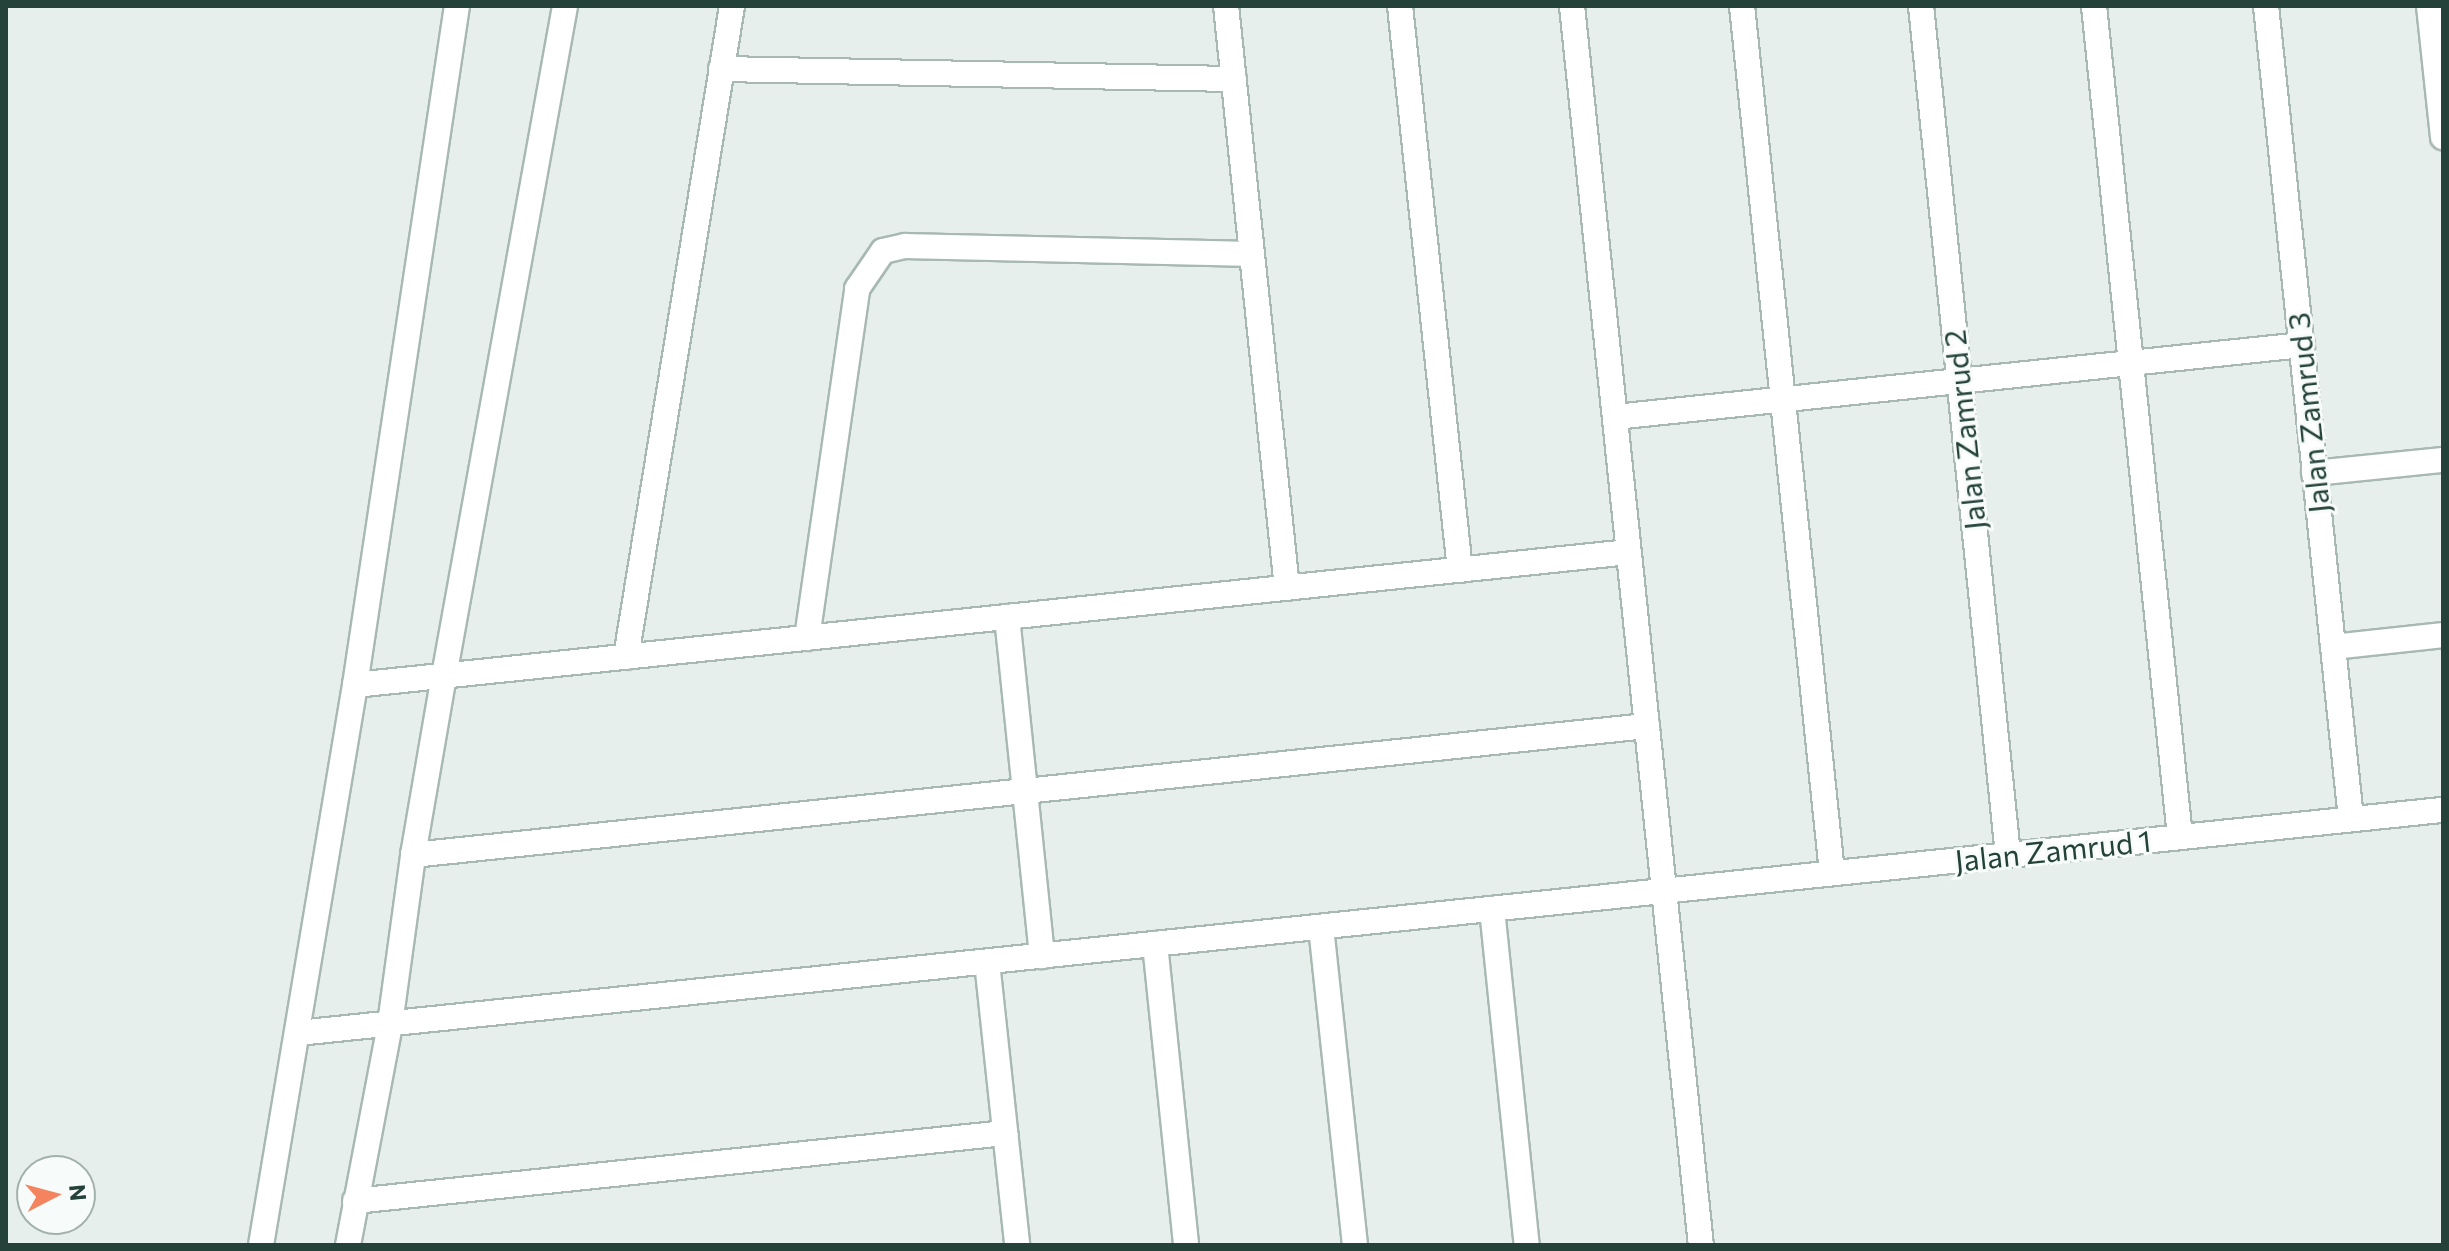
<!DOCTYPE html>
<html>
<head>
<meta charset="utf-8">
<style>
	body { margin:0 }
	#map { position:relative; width:2449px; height:1251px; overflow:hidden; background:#e6efeb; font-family:Commissioner,sans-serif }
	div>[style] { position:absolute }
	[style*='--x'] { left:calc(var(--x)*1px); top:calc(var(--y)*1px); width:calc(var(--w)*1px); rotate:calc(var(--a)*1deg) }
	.roads { filter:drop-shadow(2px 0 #a8b8b2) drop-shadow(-2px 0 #a8b8b2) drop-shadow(0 2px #a8b8b2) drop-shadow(0 -2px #a8b8b2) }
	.minor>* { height:24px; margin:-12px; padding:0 12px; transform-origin:12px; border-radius:12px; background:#fff }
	span { translate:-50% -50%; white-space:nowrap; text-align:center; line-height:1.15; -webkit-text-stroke:6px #f7fbf9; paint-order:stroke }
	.street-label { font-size:30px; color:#24423a }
	.frame { position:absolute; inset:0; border:8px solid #24423a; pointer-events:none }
	.north { position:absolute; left:16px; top:1155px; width:80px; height:80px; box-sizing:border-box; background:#f7fbf9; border:2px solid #a3b1ad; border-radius:50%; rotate:84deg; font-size:22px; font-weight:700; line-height:32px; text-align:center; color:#24423a }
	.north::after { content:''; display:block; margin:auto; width:28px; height:36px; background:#f4845f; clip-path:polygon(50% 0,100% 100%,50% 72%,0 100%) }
</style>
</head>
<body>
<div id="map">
	<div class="roads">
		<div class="minor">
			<div style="--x:1226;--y:6;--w:585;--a:84.02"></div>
			<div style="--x:1400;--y:6;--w:567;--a:83.93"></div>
			<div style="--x:1572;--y:6;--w:1246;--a:84.06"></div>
			<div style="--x:1742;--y:6;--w:872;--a:84.07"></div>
			<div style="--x:1921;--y:6;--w:853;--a:84.15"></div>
			<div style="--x:2094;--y:6;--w:835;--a:84.09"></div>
			<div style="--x:2266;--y:6;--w:817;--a:84.03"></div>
			<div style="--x:2429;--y:6;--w:132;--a:83.9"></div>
			<div style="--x:721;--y:69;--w:513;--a:1.12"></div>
			<div style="--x:1615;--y:417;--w:691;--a:-5.98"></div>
			<div style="--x:2314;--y:473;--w:130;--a:-5.8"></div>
			<div style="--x:1007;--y:617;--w:341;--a:84.1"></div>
			<div style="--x:807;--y:638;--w:353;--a:-81.8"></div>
			<div style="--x:857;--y:289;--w:46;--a:-55.6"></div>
			<div style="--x:883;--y:251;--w:23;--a:-13"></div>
			<div style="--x:905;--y:246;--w:347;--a:1.3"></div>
			<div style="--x:2333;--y:647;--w:111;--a:-6.2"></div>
			<div style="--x:626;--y:657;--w:660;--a:-80.75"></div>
			<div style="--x:355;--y:685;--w:1280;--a:-5.96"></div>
			<div style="--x:413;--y:855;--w:1241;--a:-5.97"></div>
			<div style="--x:1492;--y:909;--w:338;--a:84.1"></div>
			<div style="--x:1321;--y:927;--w:320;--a:83.9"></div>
			<div style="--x:1155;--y:944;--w:303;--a:84.1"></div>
			<div style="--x:987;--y:962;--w:285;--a:83.9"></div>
			<div style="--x:298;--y:1033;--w:2157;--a:-5.94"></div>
			<div style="--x:355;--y:1201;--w:654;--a:-5.97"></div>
			<div style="--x:261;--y:1245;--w:568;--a:-80.47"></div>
			<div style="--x:355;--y:685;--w:687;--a:-81.46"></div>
			<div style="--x:348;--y:1245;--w:225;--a:-79.2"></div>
			<div style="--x:390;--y:1024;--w:171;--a:-82.2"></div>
			<div style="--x:413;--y:855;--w:182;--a:-80.2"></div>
			<div style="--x:444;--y:676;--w:681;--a:-79.76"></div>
		</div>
	</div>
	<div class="street-label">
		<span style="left:2308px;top:413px;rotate:-96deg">Jalan Zamrud 3</span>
		<span style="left:1964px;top:430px;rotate:-96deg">Jalan Zamrud 2</span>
		<span style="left:2053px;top:850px;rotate:-6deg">Jalan Zamrud 1</span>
	</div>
	<div class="frame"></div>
	<div class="north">N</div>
</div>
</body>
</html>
